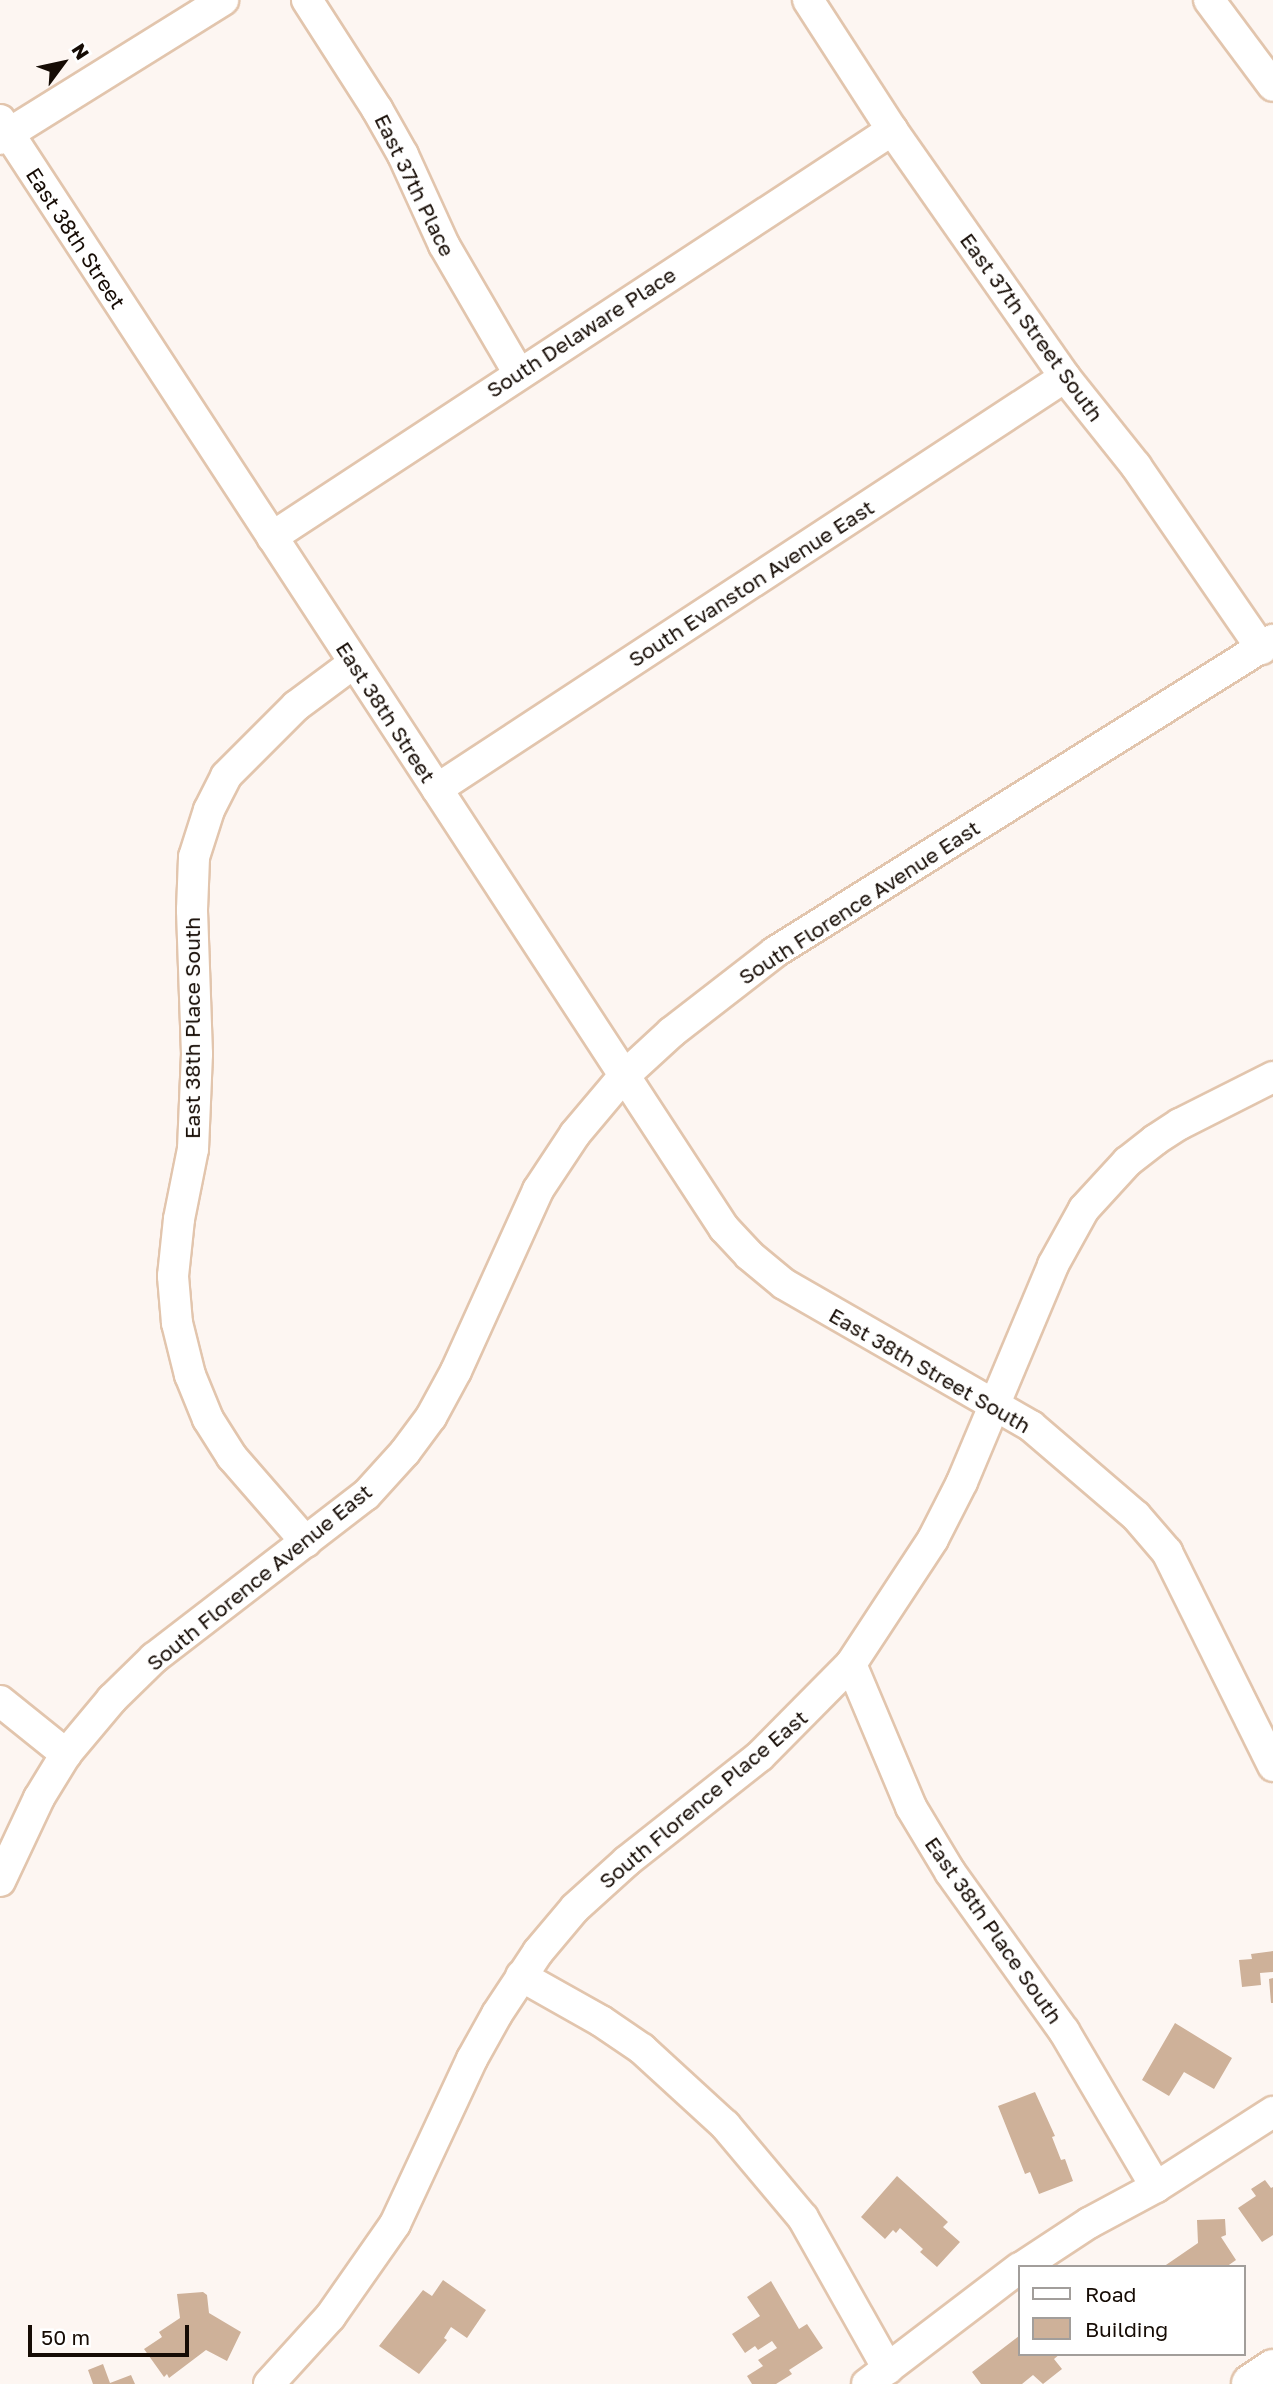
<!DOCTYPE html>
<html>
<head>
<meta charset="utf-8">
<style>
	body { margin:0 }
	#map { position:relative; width:1273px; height:2384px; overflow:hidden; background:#fdf6f2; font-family:"Golos Text",sans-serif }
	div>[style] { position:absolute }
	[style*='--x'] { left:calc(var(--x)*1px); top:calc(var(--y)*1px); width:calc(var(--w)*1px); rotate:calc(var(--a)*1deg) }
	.building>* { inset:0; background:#ceb199 }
	.roads { filter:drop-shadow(2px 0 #e2c5ad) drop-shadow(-2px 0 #e2c5ad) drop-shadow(0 2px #e2c5ad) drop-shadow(0 -2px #e2c5ad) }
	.minor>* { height:30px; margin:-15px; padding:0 15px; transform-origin:15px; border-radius:15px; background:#fff }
	.major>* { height:38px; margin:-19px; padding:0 19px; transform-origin:19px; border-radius:19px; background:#fff }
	span { translate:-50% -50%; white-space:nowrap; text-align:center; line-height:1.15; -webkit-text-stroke:6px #fff; paint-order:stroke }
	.street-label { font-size:21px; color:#160c05 }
	.legend { position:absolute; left:1018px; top:2265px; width:228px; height:91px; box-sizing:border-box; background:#fff; border:2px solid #a29e9b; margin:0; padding:9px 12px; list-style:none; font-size:21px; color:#160c05 }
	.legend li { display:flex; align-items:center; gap:14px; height:35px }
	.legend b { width:35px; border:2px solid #a29e9b }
	.north { position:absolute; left:28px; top:28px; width:70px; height:70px; -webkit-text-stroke:5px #fff; paint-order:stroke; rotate:57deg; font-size:19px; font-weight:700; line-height:28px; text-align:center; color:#160c05 }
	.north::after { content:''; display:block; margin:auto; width:24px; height:32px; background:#160c05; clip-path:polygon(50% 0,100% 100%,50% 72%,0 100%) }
	.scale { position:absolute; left:28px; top:2325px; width:161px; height:32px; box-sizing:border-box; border:4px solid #160c05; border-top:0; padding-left:9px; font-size:21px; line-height:24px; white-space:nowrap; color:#160c05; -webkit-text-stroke:5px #fff; paint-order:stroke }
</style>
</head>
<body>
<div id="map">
	<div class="building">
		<div style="clip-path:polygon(1273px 1951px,1273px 1972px,1260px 1973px,1261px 1985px,1242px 1987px,1239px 1960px,1252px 1959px,1251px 1954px)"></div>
		<div style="clip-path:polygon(1273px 1978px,1273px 2003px,1271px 2003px,1269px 1979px)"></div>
		<div style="clip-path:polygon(1175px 2023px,1232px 2058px,1214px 2089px,1184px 2072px,1169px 2096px,1142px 2080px)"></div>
		<div style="clip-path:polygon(1035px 2092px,1055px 2136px,1052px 2137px,1061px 2160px,1065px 2159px,1073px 2181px,1039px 2194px,1030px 2172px,1025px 2174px,998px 2106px)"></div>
		<div style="clip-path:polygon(897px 2176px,948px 2222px,943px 2227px,960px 2242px,937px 2267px,920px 2252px,923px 2249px,900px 2228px,896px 2233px,893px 2230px,885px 2239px,861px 2217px)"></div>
		<div style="clip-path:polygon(1265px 2180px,1271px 2188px,1273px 2187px,1273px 2235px,1262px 2242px,1238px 2208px,1256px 2196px,1251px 2189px)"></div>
		<div style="clip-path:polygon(1225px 2219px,1226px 2235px,1221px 2237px,1236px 2260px,1226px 2267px,1163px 2267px,1198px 2243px,1197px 2220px)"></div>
		<div style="clip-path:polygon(443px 2280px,486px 2310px,467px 2338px,451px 2327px,444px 2338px,447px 2340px,419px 2374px,379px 2346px,423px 2290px,432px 2296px)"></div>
		<div style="clip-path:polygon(771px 2281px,799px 2329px,807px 2324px,823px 2348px,789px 2370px,792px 2374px,776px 2384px,752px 2384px,747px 2376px,763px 2366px,758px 2360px,777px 2348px,772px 2341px,758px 2350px,755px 2346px,745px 2353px,732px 2334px,760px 2316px,747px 2297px)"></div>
		<div style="clip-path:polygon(203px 2292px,207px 2295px,209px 2313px,241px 2332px,227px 2361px,206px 2350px,169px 2378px,167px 2374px,164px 2377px,144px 2349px,162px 2337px,159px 2332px,180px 2318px,177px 2294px)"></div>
		<div style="clip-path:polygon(1019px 2336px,1019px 2354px,1060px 2354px,1054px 2359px,1062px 2369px,1043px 2384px,1033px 2375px,1022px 2384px,981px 2384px,972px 2372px)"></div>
		<div style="clip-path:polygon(103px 2364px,110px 2383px,131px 2375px,135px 2384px,93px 2384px,88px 2370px)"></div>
	</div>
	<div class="roads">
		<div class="minor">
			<div style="--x:307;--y:0;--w:130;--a:57.3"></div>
			<div style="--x:377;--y:109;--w:53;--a:60.5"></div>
			<div style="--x:403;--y:155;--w:99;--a:65.5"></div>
			<div style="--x:444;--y:245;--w:147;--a:59.8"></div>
			<div style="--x:808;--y:0;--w:155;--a:57.1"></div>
			<div style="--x:892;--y:130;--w:302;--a:55"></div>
			<div style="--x:1065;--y:377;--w:114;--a:51.4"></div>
			<div style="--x:1136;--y:466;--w:222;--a:55.5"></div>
			<div style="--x:1209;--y:0;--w:107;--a:53.3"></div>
			<div style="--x:0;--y:120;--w:1324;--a:56.84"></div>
			<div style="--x:724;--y:1228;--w:37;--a:47"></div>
			<div style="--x:749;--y:1255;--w:45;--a:39.6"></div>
			<div style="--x:784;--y:1284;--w:285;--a:29.9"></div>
			<div style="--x:1031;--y:1426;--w:138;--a:40.6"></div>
			<div style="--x:1136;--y:1516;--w:48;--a:49.3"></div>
			<div style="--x:1167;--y:1552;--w:239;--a:63.6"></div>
			<div style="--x:0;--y:139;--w:263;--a:-31.9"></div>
			<div style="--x:272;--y:537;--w:742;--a:-33.28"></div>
			<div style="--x:437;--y:789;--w:751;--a:-33.27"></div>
			<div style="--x:306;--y:1542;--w:113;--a:-131"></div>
			<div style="--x:232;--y:1457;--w:45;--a:-122.3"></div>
			<div style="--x:208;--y:1419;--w:48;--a:-112.2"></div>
			<div style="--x:190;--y:1375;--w:54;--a:-104"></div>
			<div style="--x:177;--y:1323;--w:47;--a:-94.9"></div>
			<div style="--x:173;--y:1276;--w:57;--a:-84"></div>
			<div style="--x:179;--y:1219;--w:71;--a:-78.7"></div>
			<div style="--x:193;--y:1149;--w:95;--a:-87.6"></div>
			<div style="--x:197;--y:1054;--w:144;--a:-92"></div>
			<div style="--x:192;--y:910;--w:53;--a:-87.8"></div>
			<div style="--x:194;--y:857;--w:49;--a:-72.3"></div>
			<div style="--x:209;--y:810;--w:38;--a:-63"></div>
			<div style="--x:226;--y:776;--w:99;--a:-45"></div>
			<div style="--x:296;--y:706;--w:72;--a:-36.6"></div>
			<div style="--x:851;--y:1664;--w:155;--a:67.2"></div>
			<div style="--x:911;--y:1807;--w:76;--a:59"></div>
			<div style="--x:950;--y:1872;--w:196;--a:54.4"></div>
			<div style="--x:1064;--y:2031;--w:181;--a:59.5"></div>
			<div style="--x:0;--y:1701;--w:85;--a:38.8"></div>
			<div style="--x:0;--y:1881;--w:92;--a:-64.8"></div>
			<div style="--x:39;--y:1798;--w:52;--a:-58.5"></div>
			<div style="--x:66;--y:1754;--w:72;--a:-50.1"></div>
			<div style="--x:112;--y:1699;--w:59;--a:-44.3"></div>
			<div style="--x:154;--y:1658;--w:267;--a:-37.6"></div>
			<div style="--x:366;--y:1495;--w:58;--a:-47.8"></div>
			<div style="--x:405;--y:1452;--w:44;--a:-53.4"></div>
			<div style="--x:431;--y:1417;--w:52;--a:-61.5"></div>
			<div style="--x:456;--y:1371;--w:199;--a:-65.6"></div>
			<div style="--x:538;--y:1190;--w:67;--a:-56.5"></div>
			<div style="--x:575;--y:1134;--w:75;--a:-49.9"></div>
			<div style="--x:623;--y:1077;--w:67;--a:-42.6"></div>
			<div style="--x:672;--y:1032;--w:130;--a:-37.8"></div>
			<div style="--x:775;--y:952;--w:588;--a:-32.07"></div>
			<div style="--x:521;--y:1976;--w:92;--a:29.4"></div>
			<div style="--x:601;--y:2021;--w:50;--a:34.3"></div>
			<div style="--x:642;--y:2049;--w:113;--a:42.5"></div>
			<div style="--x:725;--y:2125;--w:121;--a:50"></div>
			<div style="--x:803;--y:2218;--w:173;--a:60.6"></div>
			<div style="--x:1022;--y:2267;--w:80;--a:-33.3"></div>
			<div style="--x:1089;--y:2223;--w:76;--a:-28.2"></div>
			<div style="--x:1156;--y:2187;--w:139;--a:-32.7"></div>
			<div style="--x:269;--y:2384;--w:91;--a:-47.7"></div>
			<div style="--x:330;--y:2317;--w:113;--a:-55"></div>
			<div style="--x:395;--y:2224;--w:182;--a:-65"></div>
			<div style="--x:472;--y:2059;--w:51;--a:-60.9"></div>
			<div style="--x:497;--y:2014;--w:74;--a:-56.5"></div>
			<div style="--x:538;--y:1952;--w:57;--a:-49.9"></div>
			<div style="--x:575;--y:1908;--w:70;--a:-42.1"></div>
			<div style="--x:627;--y:1861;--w:169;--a:-38.3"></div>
			<div style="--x:760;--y:1756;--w:129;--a:-45.3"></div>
			<div style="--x:851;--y:1664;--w:149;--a:-56.7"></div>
			<div style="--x:933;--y:1539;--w:64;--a:-63"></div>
			<div style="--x:962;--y:1482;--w:235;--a:-67.2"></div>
			<div style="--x:1053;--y:1265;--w:64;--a:-61"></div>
			<div style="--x:1084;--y:1209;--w:64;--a:-47.5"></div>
			<div style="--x:1127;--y:1162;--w:36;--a:-38"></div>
			<div style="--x:1155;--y:1140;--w:30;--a:-33"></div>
			<div style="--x:1180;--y:1124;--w:104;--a:-26.8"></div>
			<div style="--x:867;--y:2384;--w:191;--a:-37.3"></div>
		</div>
		<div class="major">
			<div style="--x:1251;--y:2384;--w:27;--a:-34"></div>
		</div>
	</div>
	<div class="street-label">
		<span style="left:415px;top:185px;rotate:64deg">East 37th Place</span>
		<span style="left:76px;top:238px;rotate:57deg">East 38th Street</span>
		<span style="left:1032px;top:327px;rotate:54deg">East 37th Street South</span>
		<span style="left:581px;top:332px;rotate:-33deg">South Delaware Place</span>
		<span style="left:751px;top:583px;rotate:-33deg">South Evanston Avenue East</span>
		<span style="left:386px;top:712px;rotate:57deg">East 38th Street</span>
		<span style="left:859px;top:902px;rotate:-33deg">South Florence Avenue East</span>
		<span style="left:192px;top:1028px;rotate:-90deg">East 38th Place South</span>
		<span style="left:930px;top:1370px;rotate:30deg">East 38th Street South</span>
		<span style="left:259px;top:1577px;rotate:-39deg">South Florence Avenue East</span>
		<span style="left:703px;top:1799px;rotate:-40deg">South Florence Place East</span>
		<span style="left:994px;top:1930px;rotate:55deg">East 38th Place South</span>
	</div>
	<ul class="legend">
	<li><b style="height:9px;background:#fff"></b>Road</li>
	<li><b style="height:19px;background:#ceb199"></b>Building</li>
	</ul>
	<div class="north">N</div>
	<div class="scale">50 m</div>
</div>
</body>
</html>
